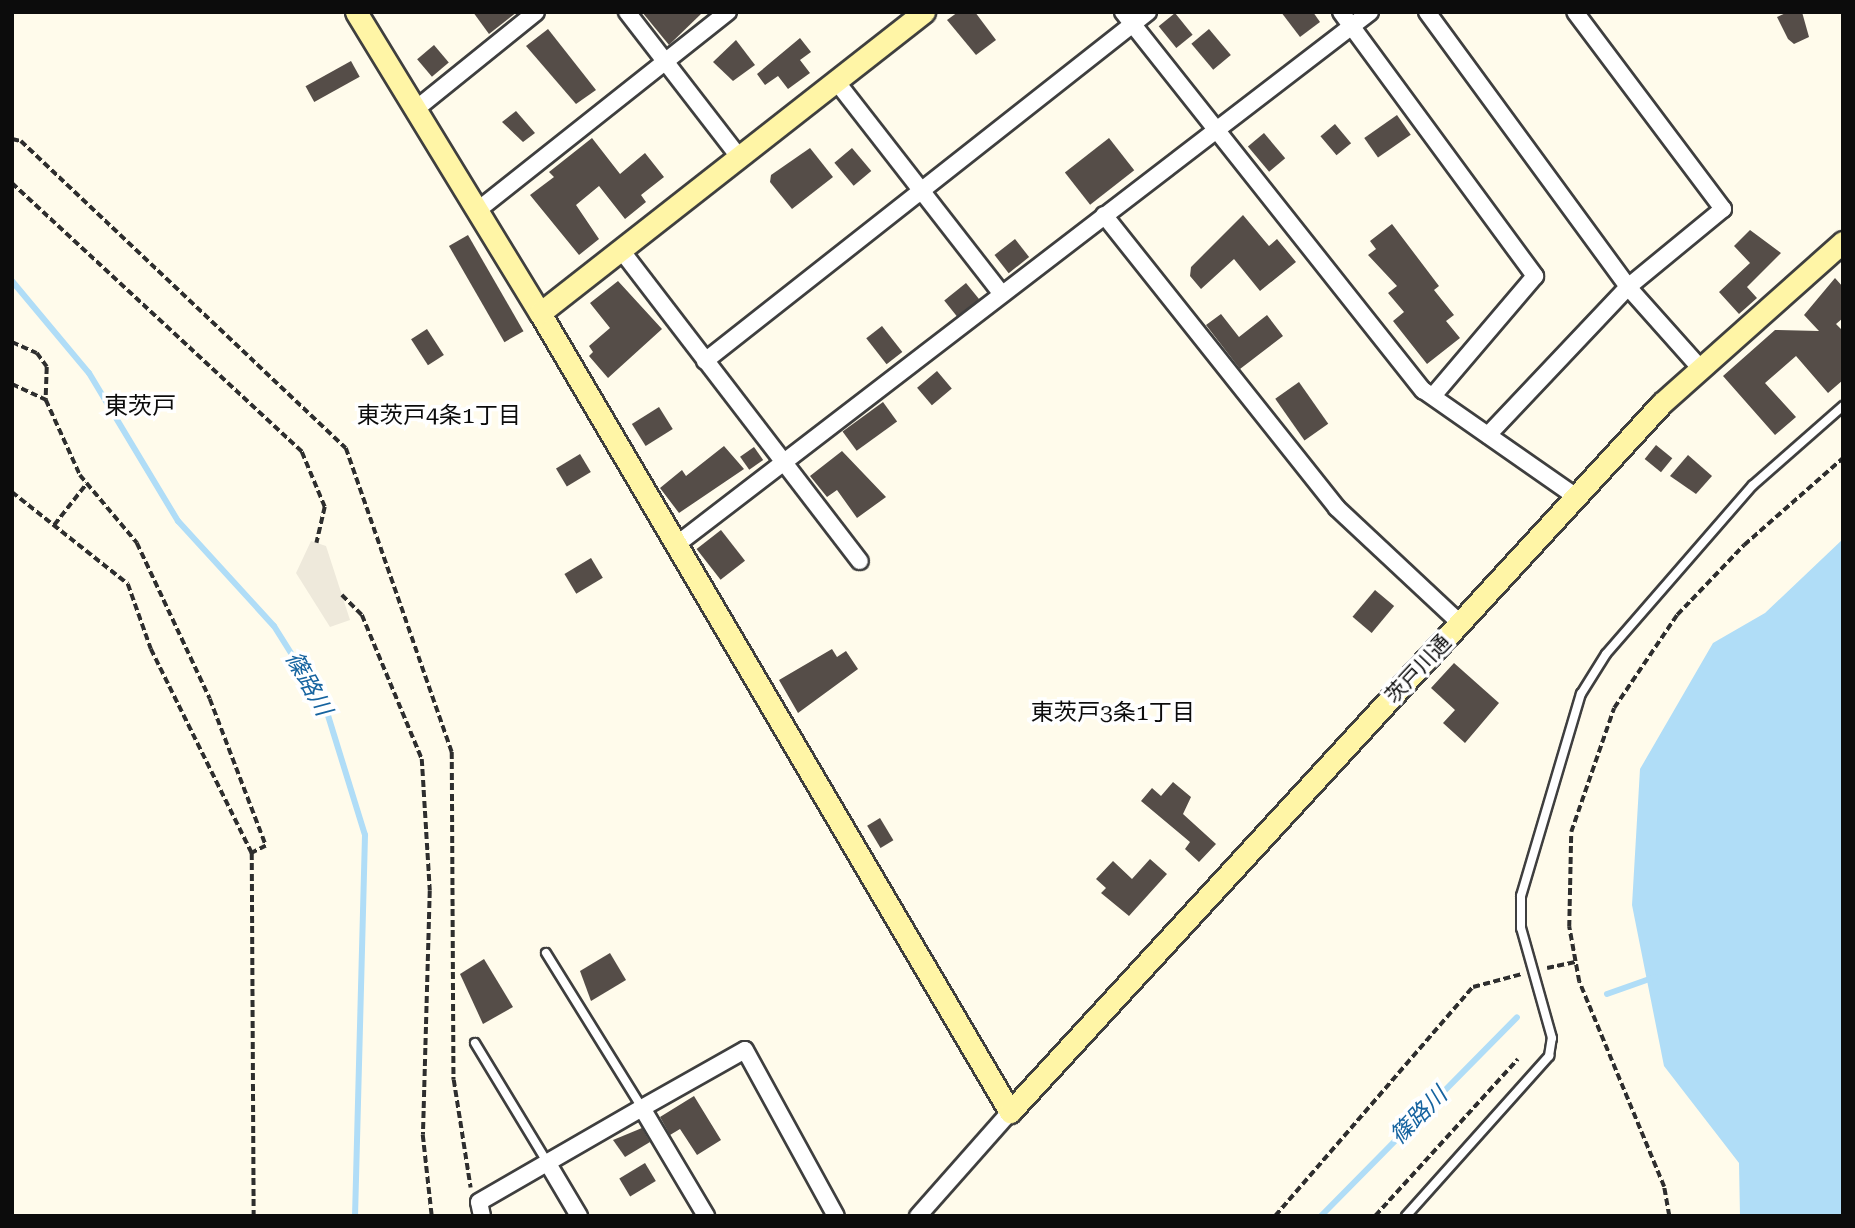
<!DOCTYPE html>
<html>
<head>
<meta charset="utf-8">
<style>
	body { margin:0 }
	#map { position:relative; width:1855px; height:1228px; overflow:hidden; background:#fffbeb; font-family:"Roboto Serif","Noto Sans JP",serif }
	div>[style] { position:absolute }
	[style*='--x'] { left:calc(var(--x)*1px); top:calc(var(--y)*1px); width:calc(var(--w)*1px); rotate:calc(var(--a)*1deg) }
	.plaza>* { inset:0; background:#eee9db }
	.water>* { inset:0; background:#b0ddf7 }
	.stream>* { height:6px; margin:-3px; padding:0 3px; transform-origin:3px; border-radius:3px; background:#b0ddf7 }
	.building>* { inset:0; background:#554d48; transform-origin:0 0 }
	.path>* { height:3.5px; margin-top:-1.75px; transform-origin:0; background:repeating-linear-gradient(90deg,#2e2e2e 0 7px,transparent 0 10.5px) }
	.roads { filter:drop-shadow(2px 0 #3f3f3f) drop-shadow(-2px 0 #3f3f3f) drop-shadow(0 2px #3f3f3f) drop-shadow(0 -2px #3f3f3f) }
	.lane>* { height:8px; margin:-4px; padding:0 4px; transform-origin:4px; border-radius:4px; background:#fff }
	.street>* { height:16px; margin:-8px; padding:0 8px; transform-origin:8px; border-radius:8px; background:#fff }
	.secondary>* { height:21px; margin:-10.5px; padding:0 10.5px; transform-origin:10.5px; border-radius:10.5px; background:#fff5a6 }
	span { translate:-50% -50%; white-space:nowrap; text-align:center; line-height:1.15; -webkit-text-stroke:7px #fff; paint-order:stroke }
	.street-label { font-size:21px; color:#0c0c0c }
	.neighbourhood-label { font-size:23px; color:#0c0c0c }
	.water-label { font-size:23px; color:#15639f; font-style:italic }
	.quarter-label { font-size:24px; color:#0c0c0c }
	.frame { position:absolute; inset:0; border:14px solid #0c0c0c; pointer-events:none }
</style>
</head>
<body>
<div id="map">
	<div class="plaza">
		<div style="clip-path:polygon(311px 541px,326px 546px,350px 620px,330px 627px,296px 573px)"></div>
	</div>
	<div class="water">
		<div style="clip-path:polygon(1843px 539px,1843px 1216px,1740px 1216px,1739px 1163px,1664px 1066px,1632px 905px,1640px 769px,1713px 643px,1765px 613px)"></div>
	</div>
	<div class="stream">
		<div style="--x:12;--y:281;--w:120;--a:50.1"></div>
		<div style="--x:89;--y:373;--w:173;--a:59"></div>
		<div style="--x:178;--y:521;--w:142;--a:47.6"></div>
		<div style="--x:274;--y:626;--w:98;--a:57.9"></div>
		<div style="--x:326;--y:709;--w:132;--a:72.8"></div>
		<div style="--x:365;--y:835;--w:381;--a:91.5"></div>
		<div style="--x:1607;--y:994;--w:51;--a:-19.5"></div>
		<div style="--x:1321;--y:1216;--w:279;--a:-45.4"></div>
	</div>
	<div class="building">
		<div style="clip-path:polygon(473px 12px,517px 12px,489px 34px)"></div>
		<div style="clip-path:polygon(642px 12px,703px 12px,669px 45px)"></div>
		<div style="clip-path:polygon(958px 12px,975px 12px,996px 40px,976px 55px,947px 20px)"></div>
		<div style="clip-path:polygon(1281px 12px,1313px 12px,1320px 22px,1300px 37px)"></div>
		<div style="clip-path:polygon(1788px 12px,1802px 12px,1809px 37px,1794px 44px,1788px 39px,1777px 17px)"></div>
		<div style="left:1175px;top:13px;width:28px;height:21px;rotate:51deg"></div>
		<div style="clip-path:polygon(548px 29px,596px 90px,576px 104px,526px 46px)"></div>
		<div style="left:1209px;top:29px;width:34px;height:23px;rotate:50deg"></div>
		<div style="clip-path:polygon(800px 38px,811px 52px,800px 60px,810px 73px,788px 89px,778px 76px,765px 85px,757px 74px)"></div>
		<div style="clip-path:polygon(736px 40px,755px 65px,733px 81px,713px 62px)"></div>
		<div style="left:434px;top:45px;width:23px;height:22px;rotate:50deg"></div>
		<div style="left:351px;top:61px;width:18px;height:52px;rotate:61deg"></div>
		<div style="clip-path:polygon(516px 111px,535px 133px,523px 142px,502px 122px)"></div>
		<div style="left:1397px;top:115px;width:24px;height:40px;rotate:55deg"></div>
		<div style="left:1335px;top:124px;width:25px;height:19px;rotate:50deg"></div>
		<div style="left:1264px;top:133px;width:33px;height:21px;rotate:50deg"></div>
		<div style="clip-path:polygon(592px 138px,620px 174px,645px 153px,664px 177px,641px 195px,646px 202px,625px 219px,599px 186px,576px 205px,599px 239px,579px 255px,530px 195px,554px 177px,549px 172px)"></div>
		<div style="left:1109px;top:138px;width:41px;height:56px;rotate:52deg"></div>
		<div style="clip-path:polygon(810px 148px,833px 177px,792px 209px,770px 182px,771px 175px)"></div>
		<div style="left:852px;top:148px;width:30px;height:23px;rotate:50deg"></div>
		<div style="clip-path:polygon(1243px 215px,1269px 246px,1277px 239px,1296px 262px,1260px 291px,1234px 259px,1201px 289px,1190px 276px,1191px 267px)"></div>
		<div style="clip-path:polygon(1392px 224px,1439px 286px,1434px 290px,1454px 315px,1446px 321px,1460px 338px,1427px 364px,1393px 321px,1404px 312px,1388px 293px,1397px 286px,1368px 255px,1376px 249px,1370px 241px)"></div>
		<div style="clip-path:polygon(1750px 230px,1781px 253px,1747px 287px,1757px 298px,1739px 314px,1719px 292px,1750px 263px,1734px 246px)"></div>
		<div style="left:468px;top:235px;width:111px;height:22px;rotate:60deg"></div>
		<div style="left:1015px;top:239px;width:23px;height:26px;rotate:52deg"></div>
		<div style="clip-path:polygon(1835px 278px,1843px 287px,1843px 318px,1836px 324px,1843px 331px,1843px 380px,1828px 393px,1796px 356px,1765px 383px,1796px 417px,1775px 435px,1723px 376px,1775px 330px,1819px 331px,1804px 315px)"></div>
		<div style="clip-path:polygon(618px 281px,662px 329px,608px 378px,589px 356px,593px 352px,589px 346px,610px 328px,590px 303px)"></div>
		<div style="left:966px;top:283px;width:21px;height:28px;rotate:51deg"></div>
		<div style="clip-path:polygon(1221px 314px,1239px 337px,1267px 315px,1283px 336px,1240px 369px,1206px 325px)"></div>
		<div style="left:882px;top:326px;width:33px;height:20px;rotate:52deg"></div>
		<div style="left:427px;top:329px;width:31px;height:19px;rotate:57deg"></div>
		<div style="left:937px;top:371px;width:23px;height:26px;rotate:50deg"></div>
		<div style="left:1299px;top:382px;width:51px;height:29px;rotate:55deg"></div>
		<div style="left:883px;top:402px;width:24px;height:50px;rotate:54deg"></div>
		<div style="left:659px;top:407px;width:26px;height:32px;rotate:58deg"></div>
		<div style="left:1656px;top:445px;width:21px;height:18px;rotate:39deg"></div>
		<div style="clip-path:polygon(724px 446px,744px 469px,679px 513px,660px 488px,682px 470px,686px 476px)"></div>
		<div style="left:754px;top:447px;width:16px;height:17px;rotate:55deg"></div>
		<div style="clip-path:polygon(842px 451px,886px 497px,857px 518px,837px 490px,827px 497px,810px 476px)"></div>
		<div style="left:580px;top:454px;width:21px;height:28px;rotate:59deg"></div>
		<div style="clip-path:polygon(1688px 455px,1712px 476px,1696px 494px,1670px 476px)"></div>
		<div style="left:721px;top:530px;width:39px;height:31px;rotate:52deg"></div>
		<div style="left:591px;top:558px;width:23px;height:31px;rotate:59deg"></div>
		<div style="left:1375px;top:590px;width:25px;height:35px;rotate:40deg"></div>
		<div style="clip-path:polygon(832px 649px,837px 657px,846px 651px,858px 669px,798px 713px,779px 680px)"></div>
		<div style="clip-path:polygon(1454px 663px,1499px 703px,1465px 743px,1443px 723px,1455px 710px,1431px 688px)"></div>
		<div style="clip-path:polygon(1173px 782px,1191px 797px,1183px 814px,1216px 844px,1199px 862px,1185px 849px,1190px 842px,1141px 801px,1152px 788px,1161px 796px)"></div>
		<div style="left:880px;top:818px;width:26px;height:15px;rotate:59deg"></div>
		<div style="clip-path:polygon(1150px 859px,1167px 874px,1129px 916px,1101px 893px,1106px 888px,1096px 879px,1113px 861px,1132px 879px)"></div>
		<div style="clip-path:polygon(610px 953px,626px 980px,591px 1001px,580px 971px)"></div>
		<div style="clip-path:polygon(484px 959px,513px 1007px,483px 1024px,460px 974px)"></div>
		<div style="clip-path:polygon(694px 1096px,721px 1140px,697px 1155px,680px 1129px,670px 1135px,660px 1117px)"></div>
		<div style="clip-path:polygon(642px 1128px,650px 1142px,625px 1157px,613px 1140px)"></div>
		<div style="left:645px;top:1163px;width:21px;height:30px;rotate:59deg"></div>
	</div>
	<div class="path">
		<div style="--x:12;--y:139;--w:9;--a:13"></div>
		<div style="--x:21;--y:141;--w:447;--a:43.4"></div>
		<div style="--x:346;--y:448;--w:322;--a:70.8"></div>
		<div style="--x:452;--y:752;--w:328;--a:89.7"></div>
		<div style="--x:454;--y:1080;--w:109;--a:81.1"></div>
		<div style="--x:12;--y:183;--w:396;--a:42.8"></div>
		<div style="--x:302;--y:452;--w:60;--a:67.3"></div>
		<div style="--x:325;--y:507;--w:37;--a:103"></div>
		<div style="--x:12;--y:342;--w:27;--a:24"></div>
		<div style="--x:37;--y:353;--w:17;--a:54"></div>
		<div style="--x:47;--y:367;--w:33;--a:92"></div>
		<div style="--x:12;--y:384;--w:38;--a:25"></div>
		<div style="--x:46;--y:400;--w:82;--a:65.6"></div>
		<div style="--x:80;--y:475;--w:89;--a:50"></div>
		<div style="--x:137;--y:543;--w:172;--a:64.9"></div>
		<div style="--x:210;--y:699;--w:157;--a:69.1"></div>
		<div style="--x:266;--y:846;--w:16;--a:153"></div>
		<div style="--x:12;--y:492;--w:148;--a:38.4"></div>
		<div style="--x:128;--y:584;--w:69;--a:70.5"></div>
		<div style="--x:151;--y:649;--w:228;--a:63.7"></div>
		<div style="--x:252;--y:853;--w:363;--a:89.7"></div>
		<div style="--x:54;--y:525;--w:53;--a:-51.8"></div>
		<div style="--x:342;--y:595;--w:28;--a:45"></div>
		<div style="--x:362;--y:615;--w:156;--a:67.4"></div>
		<div style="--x:422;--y:759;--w:132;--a:86.5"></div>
		<div style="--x:430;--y:891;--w:244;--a:91.6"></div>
		<div style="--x:423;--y:1135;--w:81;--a:83.7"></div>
		<div style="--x:1547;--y:968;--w:30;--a:-12"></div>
		<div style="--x:1275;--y:1216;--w:303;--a:-49.2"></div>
		<div style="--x:1473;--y:987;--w:51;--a:-14.9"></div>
		<div style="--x:1375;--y:1216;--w:212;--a:-47.7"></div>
		<div style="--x:1669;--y:1216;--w:29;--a:-100"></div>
		<div style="--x:1664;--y:1187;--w:222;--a:-112.5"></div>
		<div style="--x:1579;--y:982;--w:56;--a:-100.3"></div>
		<div style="--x:1569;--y:927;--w:95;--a:-88.8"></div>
		<div style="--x:1571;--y:832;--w:131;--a:-70.9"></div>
		<div style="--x:1614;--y:708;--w:112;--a:-55.9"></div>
		<div style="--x:1677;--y:615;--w:97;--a:-46.3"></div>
		<div style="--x:1744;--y:545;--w:132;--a:-41.3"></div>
	</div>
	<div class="roads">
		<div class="lane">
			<div style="--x:546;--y:953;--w:182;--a:58.2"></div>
			<div style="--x:475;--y:1043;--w:139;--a:58.8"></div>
			<div style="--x:1406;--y:1216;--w:215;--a:-48.2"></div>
			<div style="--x:1549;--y:1056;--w:18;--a:-81"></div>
			<div style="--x:1552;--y:1038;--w:114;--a:-105.7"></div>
			<div style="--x:1521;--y:928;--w:32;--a:-90"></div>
			<div style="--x:1521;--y:896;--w:211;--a:-73.5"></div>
			<div style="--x:1581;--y:694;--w:47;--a:-58"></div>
			<div style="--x:1606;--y:654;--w:224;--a:-49"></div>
			<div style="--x:1753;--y:485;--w:120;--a:-41.3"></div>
		</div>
		<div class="street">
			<div style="--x:627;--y:12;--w:183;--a:52.3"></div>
			<div style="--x:1123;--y:12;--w:483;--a:51.6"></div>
			<div style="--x:1423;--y:390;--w:189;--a:34.9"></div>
			<div style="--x:1341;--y:12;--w:328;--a:53.7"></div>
			<div style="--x:1535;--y:276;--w:157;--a:130.4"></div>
			<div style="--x:1427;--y:12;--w:341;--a:53.8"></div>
			<div style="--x:1628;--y:287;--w:110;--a:48.3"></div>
			<div style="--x:836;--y:81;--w:270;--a:52.1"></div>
			<div style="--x:416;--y:109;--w:154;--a:-38.9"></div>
			<div style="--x:478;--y:210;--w:319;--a:-38.4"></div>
			<div style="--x:1104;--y:215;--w:374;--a:51.5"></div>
			<div style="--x:1337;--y:508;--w:168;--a:43.1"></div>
			<div style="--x:621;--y:250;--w:392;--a:52.5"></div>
			<div style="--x:705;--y:361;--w:564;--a:-38.23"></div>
			<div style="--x:1488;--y:435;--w:204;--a:-46.6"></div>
			<div style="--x:1628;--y:287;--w:123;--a:-39.4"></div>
			<div style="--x:1723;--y:209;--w:246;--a:-126.9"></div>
			<div style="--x:676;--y:545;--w:875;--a:-37.52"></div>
			<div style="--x:642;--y:1108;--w:118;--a:-29.4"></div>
			<div style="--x:745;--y:1050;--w:189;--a:61.3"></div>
			<div style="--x:547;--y:1162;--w:63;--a:59.3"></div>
			<div style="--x:482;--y:1216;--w:14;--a:-102"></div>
			<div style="--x:479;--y:1202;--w:188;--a:-30"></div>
			<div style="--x:642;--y:1108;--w:126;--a:59.3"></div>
			<div style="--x:918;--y:1216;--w:139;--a:-48.5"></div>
		</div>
		<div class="secondary">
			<div style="--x:356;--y:12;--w:353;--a:58.6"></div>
			<div style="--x:540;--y:313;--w:927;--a:59.53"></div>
			<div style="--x:1010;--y:1112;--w:963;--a:-47.4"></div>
			<div style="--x:1662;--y:403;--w:242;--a:-41.7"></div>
			<div style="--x:540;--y:313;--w:488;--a:-38.1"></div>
		</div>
	</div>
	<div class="street-label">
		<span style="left:1418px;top:669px;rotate:-47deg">茨戸川通</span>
	</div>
	<div class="neighbourhood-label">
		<span style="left:439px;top:416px">東茨戸4条1丁目</span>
		<span style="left:1113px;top:713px">東茨戸3条1丁目</span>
	</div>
	<div class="water-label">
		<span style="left:308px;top:684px;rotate:61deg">篠路川</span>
		<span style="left:1419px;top:1116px;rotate:-45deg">篠路川</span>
	</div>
	<div class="quarter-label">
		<span style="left:140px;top:407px">東茨戸</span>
	</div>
	<div class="frame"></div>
</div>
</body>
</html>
